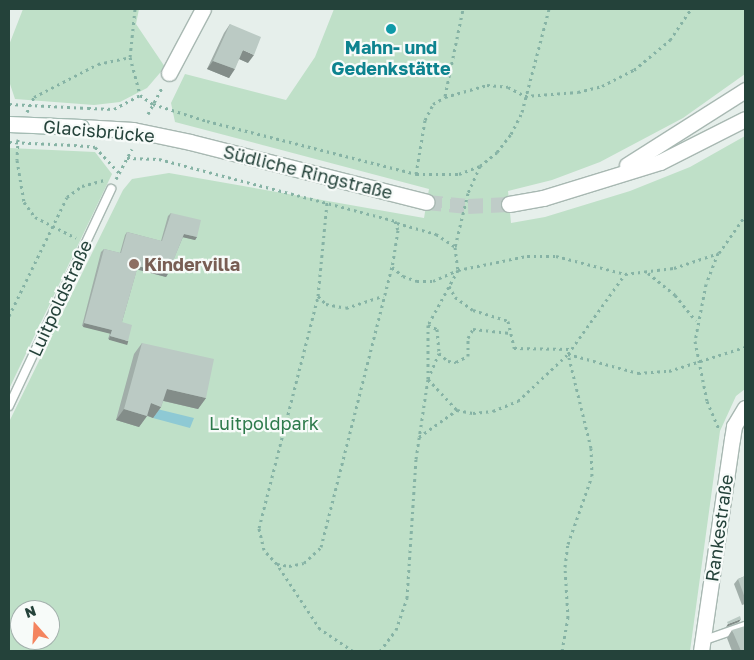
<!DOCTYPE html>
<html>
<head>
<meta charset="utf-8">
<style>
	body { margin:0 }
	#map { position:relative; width:754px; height:660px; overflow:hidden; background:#e6efeb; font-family:"Golos Text",sans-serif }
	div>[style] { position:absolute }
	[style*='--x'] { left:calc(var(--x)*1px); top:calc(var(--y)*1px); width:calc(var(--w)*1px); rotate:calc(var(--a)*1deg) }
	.green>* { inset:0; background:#bfe0c8 }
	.water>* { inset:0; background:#8ec9d4 }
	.secondary-tunnel>* { height:15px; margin-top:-7.5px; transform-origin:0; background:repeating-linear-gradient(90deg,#bfccc8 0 15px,transparent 0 23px) }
	.path>* { height:3px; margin-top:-1.5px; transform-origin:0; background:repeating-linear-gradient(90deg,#86b3a5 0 2.5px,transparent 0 6.5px) }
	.roads { filter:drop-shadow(1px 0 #a8b8b2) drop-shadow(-1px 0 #a8b8b2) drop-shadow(0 1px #a8b8b2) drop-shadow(0 -1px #a8b8b2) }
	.lane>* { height:8px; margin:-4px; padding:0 4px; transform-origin:4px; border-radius:4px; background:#fff }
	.street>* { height:15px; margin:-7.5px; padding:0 7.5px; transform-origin:7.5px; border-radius:7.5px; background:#fff }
	.secondary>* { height:15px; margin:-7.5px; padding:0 7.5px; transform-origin:7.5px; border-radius:7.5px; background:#fff }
	.path-bridge>* { height:3px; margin-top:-1.5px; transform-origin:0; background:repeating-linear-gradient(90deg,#86b3a5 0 2.5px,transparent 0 6.5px) }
	.bridges { filter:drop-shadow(1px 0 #a4bbb3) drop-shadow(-1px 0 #a4bbb3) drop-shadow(0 1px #a4bbb3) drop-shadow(0 -1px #a4bbb3) }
	.secondary-bridge>* { height:15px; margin:-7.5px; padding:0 7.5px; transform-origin:7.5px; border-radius:7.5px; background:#fff }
	.wall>* { inset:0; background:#a1aea9 }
	.shaded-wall>* { inset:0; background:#838d89; transform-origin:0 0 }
	.building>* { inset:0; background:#bbcac4 }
	.dots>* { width:14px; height:14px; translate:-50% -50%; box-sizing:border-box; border:2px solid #f7fbf9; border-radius:50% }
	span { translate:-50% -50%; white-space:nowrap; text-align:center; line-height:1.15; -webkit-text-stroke:4.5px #f7fbf9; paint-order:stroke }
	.culture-label { font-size:18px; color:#0d838f; font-weight:700 }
	.street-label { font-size:18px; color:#24423a }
	.education-label { font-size:18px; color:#785e54; font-weight:700 }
	.left { translate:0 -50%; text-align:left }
	.park-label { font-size:18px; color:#2d7a4b }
	.frame { position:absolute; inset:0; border:10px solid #24423a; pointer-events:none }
	.north { position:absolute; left:10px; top:600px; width:50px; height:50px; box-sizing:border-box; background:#f7fbf9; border:1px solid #a3b1ad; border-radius:50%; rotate:341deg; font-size:14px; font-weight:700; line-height:20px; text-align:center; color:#24423a }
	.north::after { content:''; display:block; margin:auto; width:18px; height:22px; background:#f4845f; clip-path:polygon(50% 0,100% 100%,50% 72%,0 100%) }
</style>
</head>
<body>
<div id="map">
	<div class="green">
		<div style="clip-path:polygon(23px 9px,139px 9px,136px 24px,165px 67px,147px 88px,120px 102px,94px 105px,15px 99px,9px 81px,9px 45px)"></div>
		<div style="clip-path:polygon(evenodd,334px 9px,745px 9px,745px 74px,683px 118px,600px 162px,552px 180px,508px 191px,511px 223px,545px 217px,630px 191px,690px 167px,745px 136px,745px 389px,736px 396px,720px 431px,690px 651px,9px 651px,9px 422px,123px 190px,132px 179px,169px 173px,424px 218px,429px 189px,175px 122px,171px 103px,185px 74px,286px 100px,315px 57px,334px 9px,20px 610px,50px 610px,50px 640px,20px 640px,20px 610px)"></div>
		<div style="clip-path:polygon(9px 148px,95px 152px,112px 174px,9px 389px)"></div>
	</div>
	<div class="water">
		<div style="clip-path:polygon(157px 409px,194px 418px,190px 428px,153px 418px)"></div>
	</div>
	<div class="secondary-tunnel">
		<div style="--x:427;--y:202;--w:41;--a:5.6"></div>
		<div style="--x:468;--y:206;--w:41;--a:-2.8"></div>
	</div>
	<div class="path">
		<div style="--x:135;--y:9;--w:48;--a:95.9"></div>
		<div style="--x:130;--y:57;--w:39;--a:75"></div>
		<div style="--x:140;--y:95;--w:16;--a:35"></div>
		<div style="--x:153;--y:104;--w:57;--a:17.5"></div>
		<div style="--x:207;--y:121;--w:216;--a:14.2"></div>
		<div style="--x:416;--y:174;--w:55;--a:-80.5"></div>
		<div style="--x:425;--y:120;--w:18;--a:-63"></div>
		<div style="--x:433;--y:104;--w:14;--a:-30"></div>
		<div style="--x:445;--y:97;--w:44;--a:-15.9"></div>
		<div style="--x:487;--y:85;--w:21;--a:5"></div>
		<div style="--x:508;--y:87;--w:19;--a:28"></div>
		<div style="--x:525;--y:96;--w:53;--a:-4.3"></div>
		<div style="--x:578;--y:92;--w:25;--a:-14"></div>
		<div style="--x:602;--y:86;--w:36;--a:-27"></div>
		<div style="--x:634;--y:70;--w:47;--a:-39.8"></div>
		<div style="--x:670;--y:40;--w:37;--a:-56"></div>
		<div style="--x:445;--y:96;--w:89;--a:-78.3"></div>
		<div style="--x:88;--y:108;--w:26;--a:2"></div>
		<div style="--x:114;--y:109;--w:30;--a:-28"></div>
		<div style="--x:27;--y:112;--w:17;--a:-65"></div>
		<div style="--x:34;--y:97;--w:72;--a:-27.3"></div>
		<div style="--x:98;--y:64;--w:33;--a:-12"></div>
		<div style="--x:148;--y:114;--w:32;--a:-62"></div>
		<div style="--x:18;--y:139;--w:21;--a:93"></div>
		<div style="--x:17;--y:160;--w:43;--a:80.5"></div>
		<div style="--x:24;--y:202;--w:19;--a:54"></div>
		<div style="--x:35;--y:217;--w:46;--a:27.1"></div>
		<div style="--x:74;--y:145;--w:21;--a:5"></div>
		<div style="--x:95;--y:147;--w:35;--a:47"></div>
		<div style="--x:127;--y:158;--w:32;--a:2"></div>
		<div style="--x:159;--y:159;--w:244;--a:14.7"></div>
		<div style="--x:395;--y:221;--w:9;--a:72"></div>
		<div style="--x:398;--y:230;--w:37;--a:99"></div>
		<div style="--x:392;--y:267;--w:14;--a:39"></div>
		<div style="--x:403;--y:276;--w:15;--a:20"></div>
		<div style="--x:417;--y:281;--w:16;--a:0"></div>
		<div style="--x:433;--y:281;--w:27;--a:-24"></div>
		<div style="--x:458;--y:270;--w:70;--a:-11.5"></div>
		<div style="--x:527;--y:256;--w:29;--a:0"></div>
		<div style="--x:556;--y:256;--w:71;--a:14.6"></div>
		<div style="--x:625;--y:274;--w:49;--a:-7"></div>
		<div style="--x:674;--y:268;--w:47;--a:-18.4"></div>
		<div style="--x:719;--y:253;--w:45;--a:-54.9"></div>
		<div style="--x:480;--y:166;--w:30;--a:114"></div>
		<div style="--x:468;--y:193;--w:56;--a:103.5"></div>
		<div style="--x:455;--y:247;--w:23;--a:83"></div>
		<div style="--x:458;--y:270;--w:63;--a:118.6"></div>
		<div style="--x:428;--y:325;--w:10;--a:24"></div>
		<div style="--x:437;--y:329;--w:24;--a:85"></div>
		<div style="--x:439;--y:353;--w:12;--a:42"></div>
		<div style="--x:448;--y:361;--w:8;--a:7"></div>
		<div style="--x:456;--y:362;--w:13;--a:-27"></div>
		<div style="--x:468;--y:356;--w:18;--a:-90"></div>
		<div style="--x:468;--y:338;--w:10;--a:-61"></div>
		<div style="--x:473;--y:329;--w:39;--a:6"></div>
		<div style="--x:416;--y:174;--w:43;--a:0"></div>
		<div style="--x:459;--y:174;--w:22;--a:-21"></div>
		<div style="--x:480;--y:166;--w:22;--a:-39"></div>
		<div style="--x:497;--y:152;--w:23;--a:-52"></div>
		<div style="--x:511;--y:134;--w:25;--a:-63"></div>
		<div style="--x:522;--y:112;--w:106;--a:-75.3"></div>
		<div style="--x:116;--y:179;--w:34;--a:-62"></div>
		<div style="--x:397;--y:223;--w:41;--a:15.8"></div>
		<div style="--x:436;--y:234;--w:23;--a:34"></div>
		<div style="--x:718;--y:253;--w:33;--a:111"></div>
		<div style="--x:706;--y:284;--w:58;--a:100.9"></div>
		<div style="--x:695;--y:341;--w:61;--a:78.7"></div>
		<div style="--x:707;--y:401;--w:30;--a:67"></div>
		<div style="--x:648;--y:273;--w:35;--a:39"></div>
		<div style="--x:675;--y:295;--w:33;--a:51"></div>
		<div style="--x:449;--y:286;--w:13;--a:61"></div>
		<div style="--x:455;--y:297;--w:22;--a:36"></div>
		<div style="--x:473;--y:310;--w:37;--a:17"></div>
		<div style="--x:508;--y:321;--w:28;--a:77"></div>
		<div style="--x:514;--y:348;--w:56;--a:1"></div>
		<div style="--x:318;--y:296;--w:94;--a:-84.5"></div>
		<div style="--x:9;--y:316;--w:132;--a:-64"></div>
		<div style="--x:67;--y:197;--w:19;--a:-36"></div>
		<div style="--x:82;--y:186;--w:23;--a:-15"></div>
		<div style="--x:428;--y:325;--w:54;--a:90"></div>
		<div style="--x:428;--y:379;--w:42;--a:46.9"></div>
		<div style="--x:457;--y:410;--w:16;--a:11"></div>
		<div style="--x:473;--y:413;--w:20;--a:-6"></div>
		<div style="--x:493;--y:411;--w:27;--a:-22"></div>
		<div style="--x:518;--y:401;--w:69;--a:-43.2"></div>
		<div style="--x:568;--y:354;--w:73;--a:15.2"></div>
		<div style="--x:638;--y:373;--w:31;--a:-4"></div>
		<div style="--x:669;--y:371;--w:80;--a:-17.5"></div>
		<div style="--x:419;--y:437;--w:47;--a:-35.4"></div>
		<div style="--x:277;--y:564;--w:12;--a:9"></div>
		<div style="--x:289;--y:566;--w:15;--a:-11"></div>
		<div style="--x:304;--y:563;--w:23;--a:-43"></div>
		<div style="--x:321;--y:547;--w:289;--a:-75.8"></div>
		<div style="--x:353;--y:651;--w:40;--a:-146"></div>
		<div style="--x:320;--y:629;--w:78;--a:-123.5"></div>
		<div style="--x:277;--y:564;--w:19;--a:-133"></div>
		<div style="--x:264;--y:550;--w:23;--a:-103"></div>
		<div style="--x:259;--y:528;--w:239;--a:-75.7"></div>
		<div style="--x:318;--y:296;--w:11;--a:45"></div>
		<div style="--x:326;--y:304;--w:20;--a:11"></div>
		<div style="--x:346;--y:308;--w:39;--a:-18"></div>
		<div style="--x:380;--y:651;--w:26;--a:-53"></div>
		<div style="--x:396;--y:630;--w:34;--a:-71"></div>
		<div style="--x:407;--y:598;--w:139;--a:-86.3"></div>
		<div style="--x:416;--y:459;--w:81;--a:-81.5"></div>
		<div style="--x:428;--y:379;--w:28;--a:-67"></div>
		<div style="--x:562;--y:651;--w:34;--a:-80"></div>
		<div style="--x:568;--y:618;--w:51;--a:-93.4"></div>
		<div style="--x:565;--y:567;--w:23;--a:-83"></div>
		<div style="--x:568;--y:544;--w:72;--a:-70.6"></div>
		<div style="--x:592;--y:476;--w:28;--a:-92"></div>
		<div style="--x:591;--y:448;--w:97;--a:-103.7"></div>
		<div style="--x:568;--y:354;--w:98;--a:-54.5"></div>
	</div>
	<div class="roads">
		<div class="lane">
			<div style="--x:9;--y:406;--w:240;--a:-64.8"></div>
			<div style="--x:702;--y:641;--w:46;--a:-19.2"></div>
		</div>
		<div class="street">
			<div style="--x:169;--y:73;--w:72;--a:-62"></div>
			<div style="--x:701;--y:651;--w:214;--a:-81.7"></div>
			<div style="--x:732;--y:439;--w:13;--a:-81"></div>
			<div style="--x:734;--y:426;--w:21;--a:-59"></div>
		</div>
		<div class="secondary">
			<div style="--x:81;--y:127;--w:52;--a:3.3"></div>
			<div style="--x:133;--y:130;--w:58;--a:11.9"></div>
			<div style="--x:190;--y:142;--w:244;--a:14.2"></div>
			<div style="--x:627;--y:165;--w:140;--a:-32.4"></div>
			<div style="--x:509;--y:204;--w:35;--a:-10"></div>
			<div style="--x:543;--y:198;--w:122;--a:-17.1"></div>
			<div style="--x:660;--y:162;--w:95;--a:-26.8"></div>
		</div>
	</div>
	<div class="path-bridge">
		<div style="--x:9;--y:104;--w:79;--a:2.9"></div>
		<div style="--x:9;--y:142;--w:65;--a:2.6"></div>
	</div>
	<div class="bridges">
		<div class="secondary-bridge">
			<div style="--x:9;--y:124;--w:72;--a:2.4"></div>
		</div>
	</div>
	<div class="wall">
		<div style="clip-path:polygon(230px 24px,248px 63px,239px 59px,229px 78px,207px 69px,224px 33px)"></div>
		<div style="clip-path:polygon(171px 213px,197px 237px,195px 240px,183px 237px,166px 277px,137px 269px,122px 322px,126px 344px,108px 339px,110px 333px,82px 326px,101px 252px,104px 249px,120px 253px,125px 235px,127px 232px,161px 241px,168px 216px)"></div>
		<div style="clip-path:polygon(142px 343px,206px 398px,198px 409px,163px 401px,161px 407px,153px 418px,147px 416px,139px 427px,116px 420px,134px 354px)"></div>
		<div style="clip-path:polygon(745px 576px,745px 604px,742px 605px,734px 584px,738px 579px)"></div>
		<div style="clip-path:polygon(732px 630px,745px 651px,732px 651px,727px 638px)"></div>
	</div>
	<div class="shaded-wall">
		<div style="clip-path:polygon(243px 50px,254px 55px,248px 63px,237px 58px)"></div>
		<div style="clip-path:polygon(213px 61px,235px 69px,229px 78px,207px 69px)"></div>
		<div style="clip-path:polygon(184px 234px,197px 237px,195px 240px,182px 237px)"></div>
		<div style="clip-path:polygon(138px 266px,168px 274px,166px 277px,135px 269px)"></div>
		<div style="left:84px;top:323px;width:29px;height:4px;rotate:14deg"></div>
		<div style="left:110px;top:336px;width:19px;height:4px;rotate:16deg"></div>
		<div style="clip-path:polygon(167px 389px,206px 398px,198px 409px,160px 400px)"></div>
		<div style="clip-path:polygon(151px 403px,161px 407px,153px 418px,144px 414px)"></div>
		<div style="clip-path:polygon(124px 409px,147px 416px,139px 427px,116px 420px)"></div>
		<div style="clip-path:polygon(741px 619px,739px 622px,726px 627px,728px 624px)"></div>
	</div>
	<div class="building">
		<div style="clip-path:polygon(230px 24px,261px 37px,254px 55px,243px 50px,235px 69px,213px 61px)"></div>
		<div style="clip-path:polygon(171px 213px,201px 220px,197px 237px,184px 234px,168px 274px,138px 266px,122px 322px,132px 325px,128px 341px,110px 336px,112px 330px,84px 323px,104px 249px,121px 253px,127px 232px,162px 241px)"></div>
		<div style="clip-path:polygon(142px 343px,214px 359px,206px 398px,167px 389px,161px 407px,151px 403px,147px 416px,124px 409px)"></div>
		<div style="clip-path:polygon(745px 576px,745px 598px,738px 579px)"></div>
		<div style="clip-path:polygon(740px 616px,741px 619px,728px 624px,727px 622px)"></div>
		<div style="clip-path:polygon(745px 626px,745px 651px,741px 651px,732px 630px)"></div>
	</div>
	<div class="dots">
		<div style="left:391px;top:29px;background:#0f9aa8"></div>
		<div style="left:134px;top:264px;background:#8d6e63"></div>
	</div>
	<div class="culture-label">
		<span style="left:391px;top:58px">Mahn- und<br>Gedenkstätte</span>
	</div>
	<div class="street-label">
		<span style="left:99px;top:131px;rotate:5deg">Glacisbrücke</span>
		<span style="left:308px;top:172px;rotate:14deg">Südliche Ringstraße</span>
		<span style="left:60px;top:298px;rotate:-65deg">Luitpoldstraße</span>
		<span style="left:719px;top:528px;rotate:-82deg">Rankestraße</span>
	</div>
	<div class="education-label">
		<span class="left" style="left:144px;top:264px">Kindervilla</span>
	</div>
	<div class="park-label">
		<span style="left:264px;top:423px">Luitpoldpark</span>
	</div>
	<div class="frame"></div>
	<div class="north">N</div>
</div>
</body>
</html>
